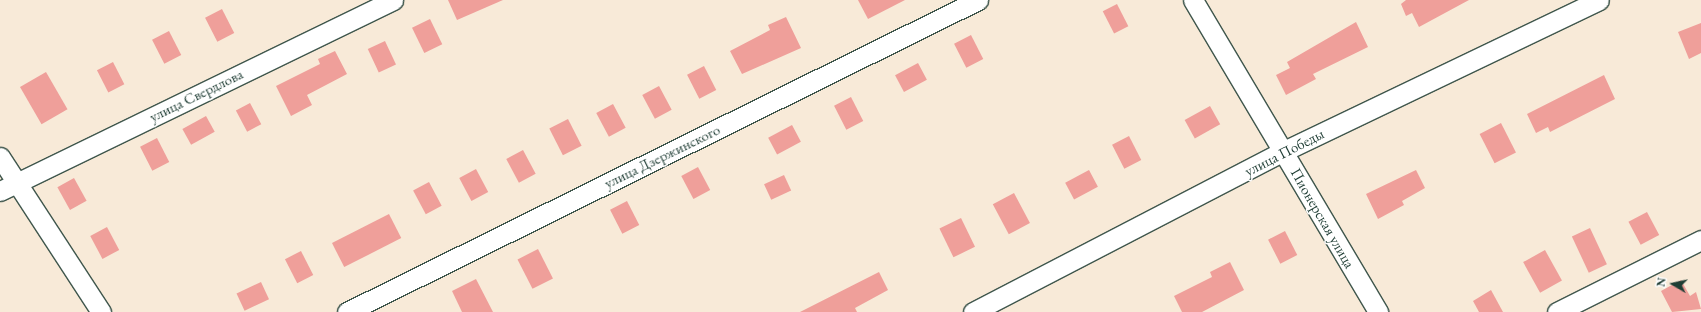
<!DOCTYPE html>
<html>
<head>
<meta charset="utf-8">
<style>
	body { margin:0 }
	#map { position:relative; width:1701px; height:312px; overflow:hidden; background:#f8ead8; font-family:"EB Garamond",serif }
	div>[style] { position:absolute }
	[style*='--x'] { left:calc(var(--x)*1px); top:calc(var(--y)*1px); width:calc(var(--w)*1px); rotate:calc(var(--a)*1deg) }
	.building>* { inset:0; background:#ef9f9a; transform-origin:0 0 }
	.roads { filter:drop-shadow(1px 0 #40574d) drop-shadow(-1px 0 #40574d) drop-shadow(0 1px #40574d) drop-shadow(0 -1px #40574d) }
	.minor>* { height:19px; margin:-9.5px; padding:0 9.5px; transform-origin:9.5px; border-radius:9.5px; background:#fff }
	span { translate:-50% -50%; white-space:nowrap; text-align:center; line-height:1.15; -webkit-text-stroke:3px #fff; paint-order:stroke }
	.street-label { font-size:15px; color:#1f3d34 }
	.north { position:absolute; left:1653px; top:264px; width:40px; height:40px; -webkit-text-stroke:3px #fff; paint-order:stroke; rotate:279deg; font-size:11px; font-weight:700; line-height:16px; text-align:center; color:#1f3d34 }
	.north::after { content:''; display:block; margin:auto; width:14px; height:18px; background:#1f3d34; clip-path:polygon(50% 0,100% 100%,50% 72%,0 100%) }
</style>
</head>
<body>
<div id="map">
	<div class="building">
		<div style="clip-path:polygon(448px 0,503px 0,457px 20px)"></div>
		<div style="clip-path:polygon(858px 0,905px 0,868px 19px)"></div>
		<div style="clip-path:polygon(1406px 0,1469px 0,1419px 27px,1412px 13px,1406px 16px,1401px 4px)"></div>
		<div style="left:1117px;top:4px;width:25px;height:16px;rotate:63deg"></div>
		<div style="left:222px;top:9px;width:27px;height:19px;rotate:63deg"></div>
		<div style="clip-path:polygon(786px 17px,801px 48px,742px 74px,730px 51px,770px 30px,768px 25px)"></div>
		<div style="left:430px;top:19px;width:28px;height:20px;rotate:64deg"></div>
		<div style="clip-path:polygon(1356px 22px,1368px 47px,1313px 74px,1316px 79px,1286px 95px,1276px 75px,1290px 68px,1287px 62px)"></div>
		<div style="clip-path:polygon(1701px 23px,1701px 53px,1689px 59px,1678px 32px)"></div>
		<div style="left:169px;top:31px;width:27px;height:19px;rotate:63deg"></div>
		<div style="left:971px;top:35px;width:27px;height:19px;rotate:63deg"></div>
		<div style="left:385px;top:41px;width:26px;height:19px;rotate:65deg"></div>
		<div style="clip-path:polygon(335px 51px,347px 74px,307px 95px,312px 105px,291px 116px,276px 86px,320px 64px,318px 59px)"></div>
		<div style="left:113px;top:62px;width:25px;height:18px;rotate:63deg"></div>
		<div style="left:918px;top:63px;width:19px;height:26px;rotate:62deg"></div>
		<div style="left:704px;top:66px;width:27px;height:19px;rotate:63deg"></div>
		<div style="left:46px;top:72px;width:43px;height:30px;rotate:60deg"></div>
		<div style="clip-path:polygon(1604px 75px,1615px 99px,1550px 132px,1548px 127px,1536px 133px,1527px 114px)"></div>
		<div style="left:659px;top:86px;width:27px;height:19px;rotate:62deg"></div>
		<div style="left:851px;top:97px;width:27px;height:19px;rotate:63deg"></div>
		<div style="left:250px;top:103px;width:24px;height:16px;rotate:62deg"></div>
		<div style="left:613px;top:104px;width:27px;height:19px;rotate:62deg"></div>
		<div style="left:1210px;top:106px;width:21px;height:29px;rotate:61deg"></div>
		<div style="left:206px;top:116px;width:18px;height:27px;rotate:61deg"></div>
		<div style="left:568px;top:119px;width:30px;height:21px;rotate:63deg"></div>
		<div style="left:1501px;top:123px;width:33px;height:24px;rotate:63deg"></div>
		<div style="left:792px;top:125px;width:19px;height:27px;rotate:62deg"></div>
		<div style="left:1129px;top:136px;width:27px;height:19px;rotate:63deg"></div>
		<div style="left:157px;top:138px;width:27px;height:19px;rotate:63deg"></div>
		<div style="left:523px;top:150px;width:27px;height:19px;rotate:62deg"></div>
		<div style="left:698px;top:167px;width:26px;height:19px;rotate:62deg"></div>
		<div style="left:476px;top:169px;width:26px;height:19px;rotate:62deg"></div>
		<div style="left:1089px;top:170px;width:19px;height:27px;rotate:62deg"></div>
		<div style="clip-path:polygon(1416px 170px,1425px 188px,1402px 201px,1404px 205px,1378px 219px,1366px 194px)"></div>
		<div style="left:784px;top:175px;width:17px;height:22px;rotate:65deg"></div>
		<div style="left:74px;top:178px;width:26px;height:19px;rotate:61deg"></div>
		<div style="left:429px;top:182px;width:27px;height:18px;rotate:62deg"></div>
		<div style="left:1014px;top:193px;width:34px;height:24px;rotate:62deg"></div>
		<div style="left:627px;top:201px;width:27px;height:19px;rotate:63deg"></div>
		<div style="left:1647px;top:212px;width:26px;height:21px;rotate:62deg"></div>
		<div style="left:389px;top:214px;width:27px;height:64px;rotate:63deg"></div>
		<div style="left:961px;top:218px;width:32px;height:24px;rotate:64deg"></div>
		<div style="left:107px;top:227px;width:26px;height:19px;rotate:62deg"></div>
		<div style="left:1590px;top:228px;width:40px;height:20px;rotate:65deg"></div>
		<div style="left:1285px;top:231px;width:27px;height:19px;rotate:63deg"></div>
		<div style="left:538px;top:249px;width:33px;height:23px;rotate:63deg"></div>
		<div style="left:1545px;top:250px;width:35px;height:25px;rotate:61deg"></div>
		<div style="left:301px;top:251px;width:27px;height:18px;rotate:63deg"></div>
		<div style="clip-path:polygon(1230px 262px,1244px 290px,1202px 312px,1182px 312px,1174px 296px,1212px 277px,1210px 272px)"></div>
		<div style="clip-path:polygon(879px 272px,888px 290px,855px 308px,857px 312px,800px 312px)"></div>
		<div style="clip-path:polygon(476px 279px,493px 312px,462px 312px,452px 291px)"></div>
		<div style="clip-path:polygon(1681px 280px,1690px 296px,1696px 292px,1701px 309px,1672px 312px,1661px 291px)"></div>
		<div style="left:261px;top:282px;width:19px;height:27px;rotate:65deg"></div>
		<div style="clip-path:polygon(1491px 290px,1503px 312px,1479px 312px,1473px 301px)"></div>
	</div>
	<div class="roads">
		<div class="minor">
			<div style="--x:1193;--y:0;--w:363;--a:59.3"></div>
			<div style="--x:0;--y:157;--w:185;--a:56.9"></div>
			<div style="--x:0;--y:191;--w:437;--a:-25.9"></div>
			<div style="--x:347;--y:312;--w:704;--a:-26.31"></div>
			<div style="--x:973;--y:312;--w:350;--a:-27.4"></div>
			<div style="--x:1284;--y:151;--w:349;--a:-25.6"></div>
			<div style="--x:1557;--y:312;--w:161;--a:-26.6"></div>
		</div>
	</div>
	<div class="street-label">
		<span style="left:196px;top:95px;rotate:-26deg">улица Свердлова</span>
		<span style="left:1284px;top:152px;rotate:-27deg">улица Победы</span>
		<span style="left:662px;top:156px;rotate:-26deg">улица Дзержинского</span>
		<span style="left:1323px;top:218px;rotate:60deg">Пионерская улица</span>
	</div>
	<div class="north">N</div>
</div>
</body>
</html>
